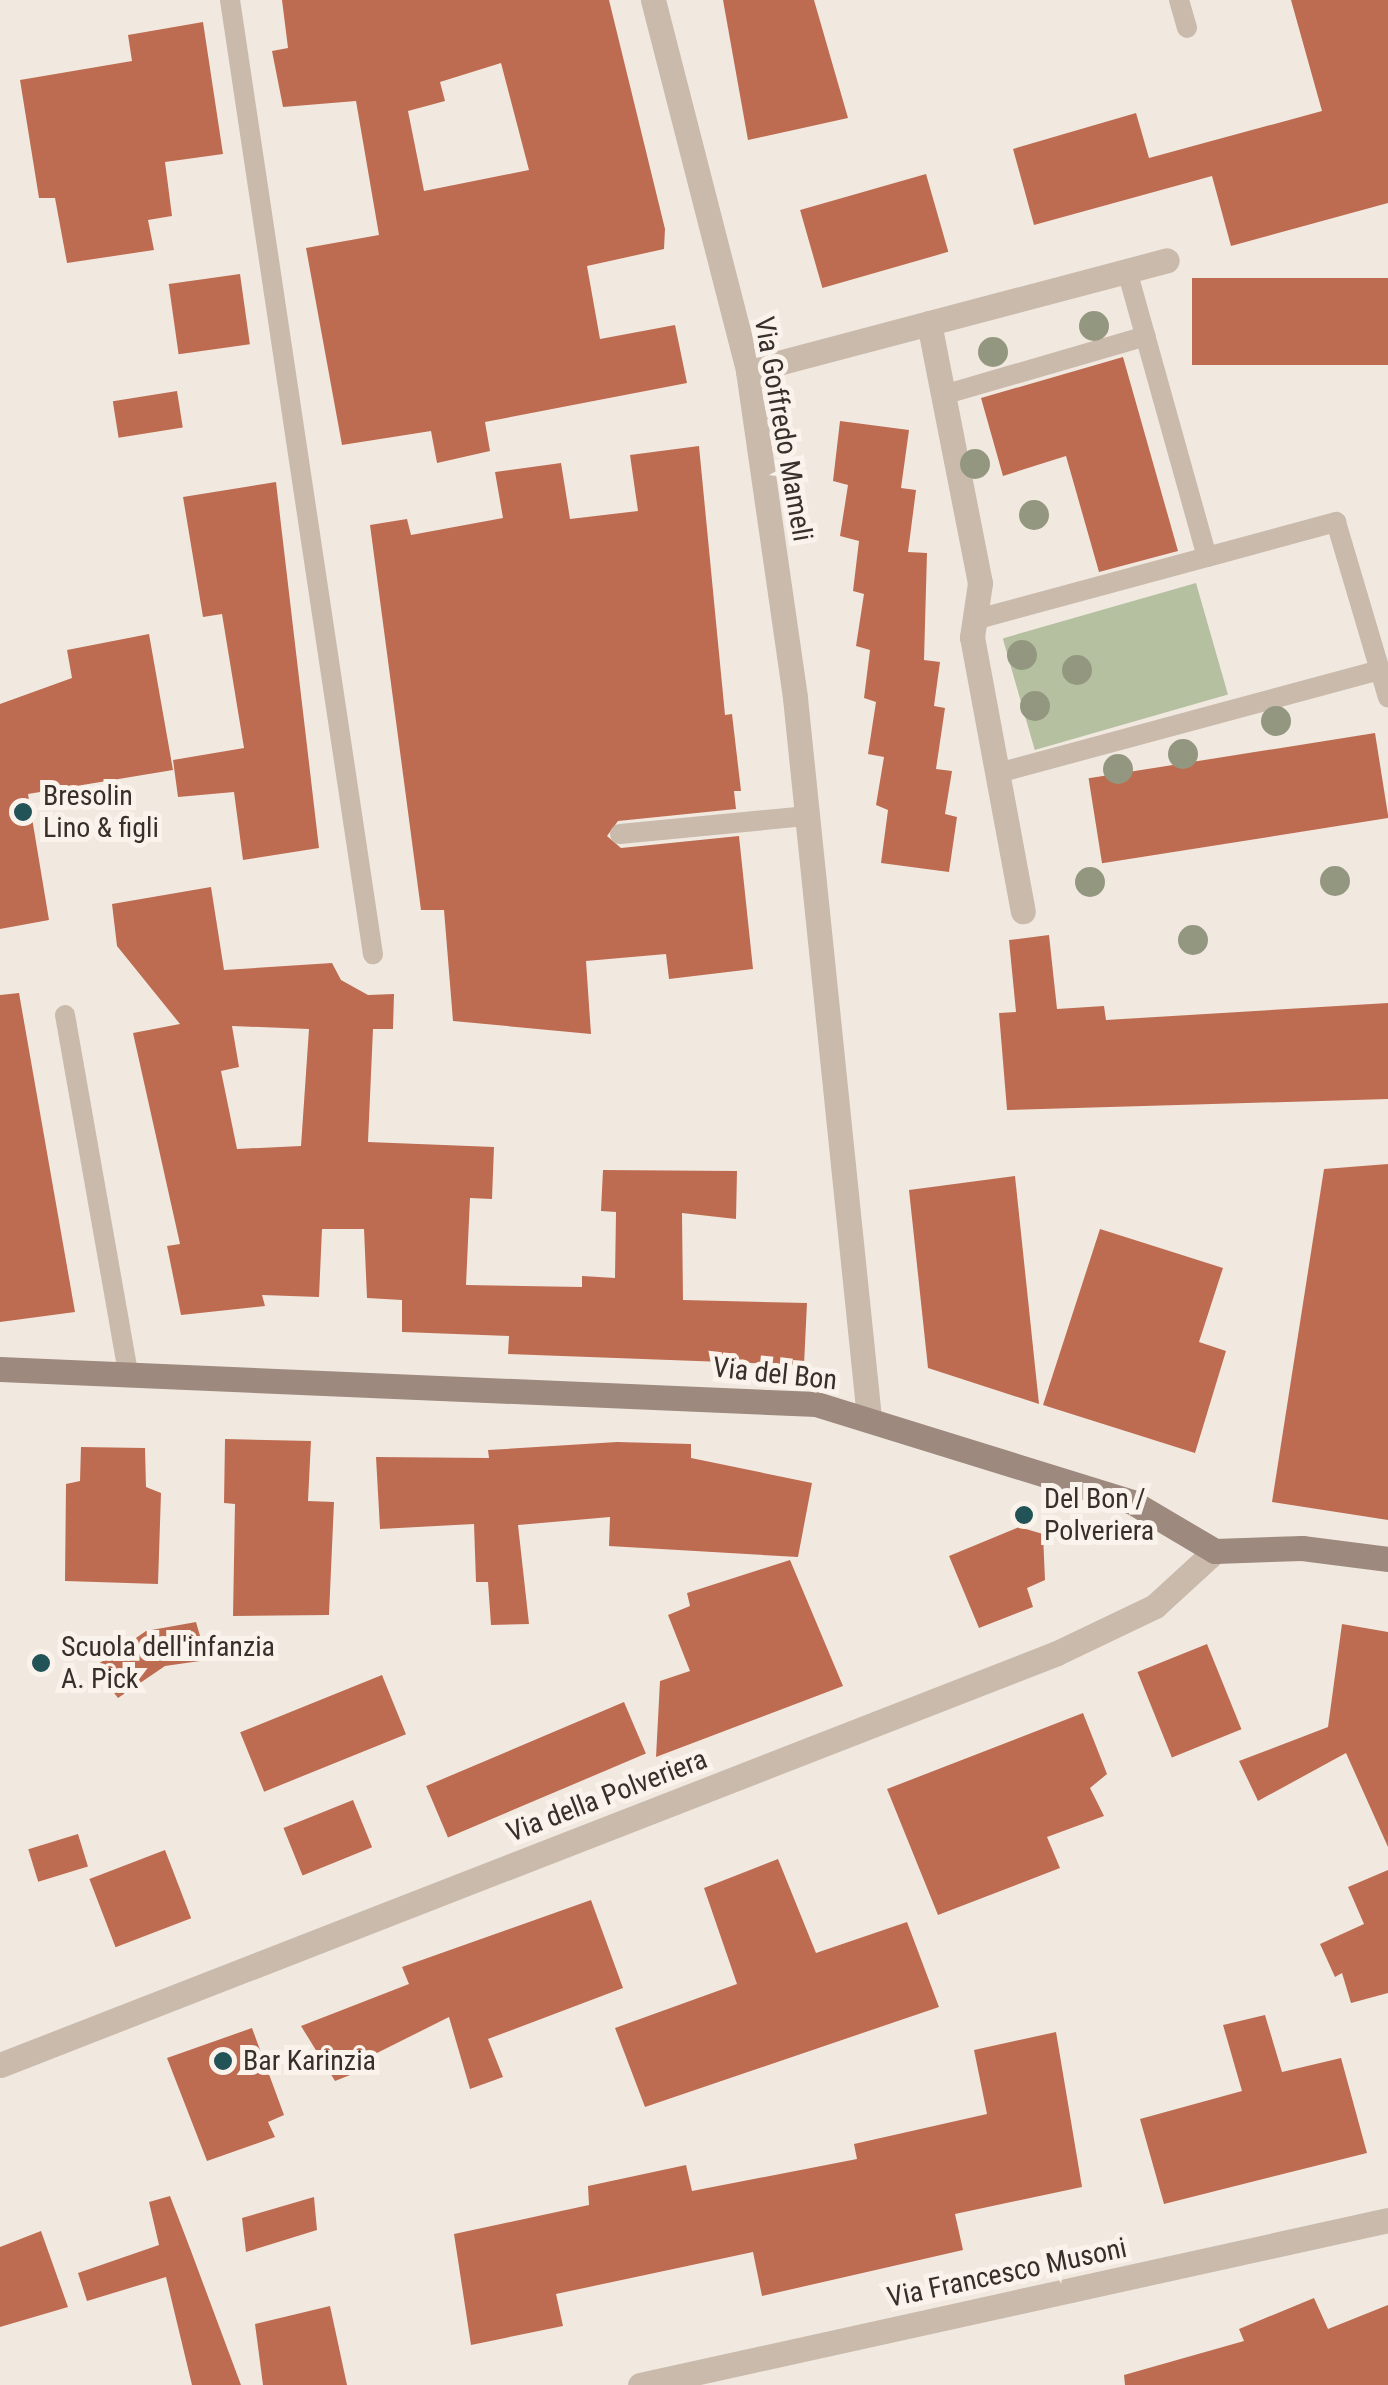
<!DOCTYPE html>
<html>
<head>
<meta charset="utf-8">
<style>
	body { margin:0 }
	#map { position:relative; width:1388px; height:2385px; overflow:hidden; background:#f1e9e0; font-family:"Roboto Condensed",sans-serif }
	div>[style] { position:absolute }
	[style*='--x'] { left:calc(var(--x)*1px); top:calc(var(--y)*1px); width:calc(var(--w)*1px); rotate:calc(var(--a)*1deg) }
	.green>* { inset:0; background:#b5c0a0; transform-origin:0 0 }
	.building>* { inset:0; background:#be6c51; transform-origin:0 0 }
	.lane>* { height:20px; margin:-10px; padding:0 10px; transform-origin:10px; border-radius:10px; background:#c9baac }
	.street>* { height:25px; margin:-12.5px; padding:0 12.5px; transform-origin:12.5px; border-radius:12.5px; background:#c9baac }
	.secondary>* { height:25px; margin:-12.5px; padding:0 12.5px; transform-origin:12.5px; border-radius:12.5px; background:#9d897d }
	.trees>* { width:30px; height:30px; margin:-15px; border-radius:50%; background:#94977f }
	.dots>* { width:28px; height:28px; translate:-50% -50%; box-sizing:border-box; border:5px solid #f9f3ec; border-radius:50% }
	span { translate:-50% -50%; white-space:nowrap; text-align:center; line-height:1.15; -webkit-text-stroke:10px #f9f3ec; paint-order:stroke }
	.street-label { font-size:28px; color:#382f2a }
	.poi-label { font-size:28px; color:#382f2a }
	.left { translate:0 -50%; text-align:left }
</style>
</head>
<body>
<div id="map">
	<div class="green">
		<div style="left:1196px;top:583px;width:116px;height:201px;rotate:74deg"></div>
	</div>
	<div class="building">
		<div style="clip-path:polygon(evenodd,282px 0,609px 0,665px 229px,664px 249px,587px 266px,600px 339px,675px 325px,687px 383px,485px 422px,490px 451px,437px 463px,431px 431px,342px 445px,306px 248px,379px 235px,356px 101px,283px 107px,272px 51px,288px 48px,282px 0,501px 63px,529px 170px,424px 191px,408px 111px,445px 101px,440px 82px,501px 63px)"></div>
		<div style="clip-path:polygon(723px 0,814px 0,848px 118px,748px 140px)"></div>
		<div style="clip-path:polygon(1291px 0,1388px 0,1388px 203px,1231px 246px,1212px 176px,1034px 225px,1013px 149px,1136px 113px,1149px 158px,1322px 111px)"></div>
		<div style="clip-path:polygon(203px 22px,223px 154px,165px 162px,172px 216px,148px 220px,154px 250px,67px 263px,55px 198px,39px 198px,20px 80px,132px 61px,128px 35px)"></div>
		<div style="left:926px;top:174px;width:81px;height:131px;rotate:74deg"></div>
		<div style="left:240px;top:274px;width:71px;height:72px;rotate:82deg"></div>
		<div style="left:1388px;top:278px;width:87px;height:196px;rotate:90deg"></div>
		<div style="clip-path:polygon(1123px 357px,1178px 551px,1099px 572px,1066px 456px,1003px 476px,981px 398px)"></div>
		<div style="left:177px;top:391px;width:37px;height:65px;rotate:81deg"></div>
		<div style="clip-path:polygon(840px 421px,909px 430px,901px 488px,916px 490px,908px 552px,927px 553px,924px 660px,940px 662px,934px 706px,945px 708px,936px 769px,952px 771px,945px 814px,957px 817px,949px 872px,881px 863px,888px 810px,876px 805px,884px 757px,868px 754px,876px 702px,864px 698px,870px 650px,856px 646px,864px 594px,853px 591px,859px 541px,840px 536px,848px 485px,833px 481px)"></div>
		<div style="clip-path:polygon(699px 446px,725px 715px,732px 714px,741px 791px,734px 791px,736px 809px,618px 821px,607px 836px,621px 848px,739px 836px,753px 969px,669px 979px,666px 954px,586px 961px,591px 1034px,453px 1021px,444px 910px,421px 910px,370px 525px,407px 519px,411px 535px,503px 518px,495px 472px,561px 463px,570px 519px,638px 511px,630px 455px)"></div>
		<div style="clip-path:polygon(276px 482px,319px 848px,243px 860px,234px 792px,178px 797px,173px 760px,244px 748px,222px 614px,203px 617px,183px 497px)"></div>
		<div style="clip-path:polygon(149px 634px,173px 770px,28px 794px,49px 920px,0 929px,0 704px,72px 678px,67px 650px)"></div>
		<div style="left:1375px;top:733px;width:86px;height:290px;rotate:81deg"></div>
		<div style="clip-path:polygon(evenodd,211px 887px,224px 970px,332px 963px,341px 980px,368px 995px,394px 994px,393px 1029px,373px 1029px,368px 1142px,494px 1147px,492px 1199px,470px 1198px,466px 1285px,582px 1287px,582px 1276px,615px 1278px,616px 1212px,601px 1211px,603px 1170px,737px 1171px,736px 1219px,682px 1213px,683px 1300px,807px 1303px,804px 1365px,508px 1354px,509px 1336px,402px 1332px,402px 1300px,367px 1298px,364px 1229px,322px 1229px,319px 1297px,262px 1295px,265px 1306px,181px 1315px,167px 1246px,180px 1244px,133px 1033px,180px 1024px,117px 946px,112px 904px,211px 887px,232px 1026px,309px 1029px,301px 1146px,237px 1149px,221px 1071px,239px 1067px,232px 1026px)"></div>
		<div style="clip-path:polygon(1049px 935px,1057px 1009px,1104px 1006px,1106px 1020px,1388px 1003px,1388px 1099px,1007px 1110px,999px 1013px,1016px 1012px,1009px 940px)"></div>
		<div style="clip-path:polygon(19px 993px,75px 1312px,0 1322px,0 995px)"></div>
		<div style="clip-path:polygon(1388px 1164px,1388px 1520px,1272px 1502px,1324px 1169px)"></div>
		<div style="clip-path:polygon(1015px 1176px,1039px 1404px,928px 1368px,909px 1190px)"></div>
		<div style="clip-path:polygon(1100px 1229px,1223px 1268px,1199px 1342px,1226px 1351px,1195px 1453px,1043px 1405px)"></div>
		<div style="clip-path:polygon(225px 1439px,311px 1441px,308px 1501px,334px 1502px,329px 1615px,233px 1616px,235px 1504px,224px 1503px)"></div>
		<div style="clip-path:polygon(617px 1442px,691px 1444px,691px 1458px,812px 1483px,798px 1557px,609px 1546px,610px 1517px,518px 1525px,529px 1624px,491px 1625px,488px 1582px,476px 1582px,474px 1524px,380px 1529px,376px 1457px,489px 1458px,488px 1450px)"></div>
		<div style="clip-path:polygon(81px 1447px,145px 1448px,146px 1487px,161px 1493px,158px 1584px,65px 1581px,66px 1484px,80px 1481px)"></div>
		<div style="clip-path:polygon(1019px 1527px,1043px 1534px,1045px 1580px,1027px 1588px,1033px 1607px,979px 1628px,949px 1556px)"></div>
		<div style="clip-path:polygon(790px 1560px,843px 1686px,656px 1757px,660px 1681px,690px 1671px,668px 1615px,690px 1606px,687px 1593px)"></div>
		<div style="clip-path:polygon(196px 1622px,207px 1660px,165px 1666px,118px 1698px,94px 1667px,146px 1631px)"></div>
		<div style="clip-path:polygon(1342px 1624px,1388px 1632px,1388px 1847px,1346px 1753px,1258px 1801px,1239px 1761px,1328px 1727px)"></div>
		<div style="left:1207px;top:1644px;width:92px;height:75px;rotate:68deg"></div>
		<div style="left:382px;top:1675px;width:64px;height:153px;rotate:68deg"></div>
		<div style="left:624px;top:1702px;width:56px;height:215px;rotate:67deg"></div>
		<div style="clip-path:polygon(1083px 1713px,1107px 1774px,1090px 1788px,1104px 1816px,1047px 1837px,1060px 1868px,938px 1915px,887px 1789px)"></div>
		<div style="left:353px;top:1800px;width:51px;height:75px;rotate:68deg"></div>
		<div style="left:78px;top:1834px;width:34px;height:52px;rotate:73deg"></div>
		<div style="left:165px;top:1850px;width:73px;height:81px;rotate:69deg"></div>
		<div style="clip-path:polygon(778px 1859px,816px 1953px,907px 1922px,939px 2007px,645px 2107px,615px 2028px,737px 1984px,704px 1888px)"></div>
		<div style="clip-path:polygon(1388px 1870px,1388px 1993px,1351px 2003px,1342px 1973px,1335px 1977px,1320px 1944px,1364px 1924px,1348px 1887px)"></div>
		<div style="clip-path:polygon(591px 1900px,623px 1988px,488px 2039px,503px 2077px,470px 2089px,449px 2017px,375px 2054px,378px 2064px,335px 2081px,301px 2026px,409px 1984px,402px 1967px)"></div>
		<div style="clip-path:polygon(1265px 2015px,1282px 2072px,1341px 2058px,1367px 2153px,1164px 2204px,1140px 2119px,1242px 2091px,1223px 2025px)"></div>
		<div style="clip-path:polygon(252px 2028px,284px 2115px,268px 2122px,275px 2137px,207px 2161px,167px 2058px)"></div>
		<div style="clip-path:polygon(1056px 2032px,1082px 2187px,955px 2214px,963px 2250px,762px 2296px,753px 2252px,556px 2294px,563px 2326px,471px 2345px,454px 2234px,589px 2205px,588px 2186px,686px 2165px,692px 2191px,857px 2159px,854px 2144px,987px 2114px,974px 2050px)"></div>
		<div style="clip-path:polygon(170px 2196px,191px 2251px,241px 2385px,192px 2385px,166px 2277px,87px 2301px,78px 2273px,159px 2245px,149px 2202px)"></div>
		<div style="clip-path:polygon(314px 2197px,317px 2230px,246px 2252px,242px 2218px)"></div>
		<div style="clip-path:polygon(41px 2231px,68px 2307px,0 2327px,0 2247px)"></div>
		<div style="clip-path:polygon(1314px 2298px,1328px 2329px,1388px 2305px,1388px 2385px,1125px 2385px,1124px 2375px,1244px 2341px,1239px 2329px)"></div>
		<div style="clip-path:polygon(330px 2306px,347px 2385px,263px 2385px,255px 2324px)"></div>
	</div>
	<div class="lane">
		<div style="--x:230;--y:0;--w:965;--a:81.48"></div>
		<div style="--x:1179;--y:0;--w:29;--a:74"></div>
		<div style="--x:943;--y:395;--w:211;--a:-16.2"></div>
		<div style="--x:1207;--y:557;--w:134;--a:-15.2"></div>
		<div style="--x:1336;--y:522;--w:183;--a:73.5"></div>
		<div style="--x:974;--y:620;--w:241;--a:-15.1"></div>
		<div style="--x:1207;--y:557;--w:298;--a:-105.6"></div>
		<div style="--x:998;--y:773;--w:396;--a:-15.1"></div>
		<div style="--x:620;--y:834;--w:189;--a:-5.5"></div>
		<div style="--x:65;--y:1015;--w:362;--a:80"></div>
	</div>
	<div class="street">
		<div style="--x:653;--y:0;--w:383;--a:75.6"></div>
		<div style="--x:748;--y:371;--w:330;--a:81.8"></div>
		<div style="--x:795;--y:698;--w:724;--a:84.13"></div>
		<div style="--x:929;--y:323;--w:265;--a:78.9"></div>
		<div style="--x:980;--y:583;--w:55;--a:98.4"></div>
		<div style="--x:972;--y:637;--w:279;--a:79.5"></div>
		<div style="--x:748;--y:371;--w:433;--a:-14.8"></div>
		<div style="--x:0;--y:2065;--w:1134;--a:-21.29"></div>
		<div style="--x:1057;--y:1653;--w:109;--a:-25.6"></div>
		<div style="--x:1155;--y:1606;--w:81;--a:-42.5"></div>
		<div style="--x:640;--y:2385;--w:766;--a:-12.44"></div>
	</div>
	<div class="secondary">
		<div style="--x:0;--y:1369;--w:817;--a:2.46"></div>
		<div style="--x:816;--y:1404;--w:331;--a:17.2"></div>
		<div style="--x:1132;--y:1502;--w:96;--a:30.6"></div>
		<div style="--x:1215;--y:1551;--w:87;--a:-2"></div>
		<div style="--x:1302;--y:1548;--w:87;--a:7.3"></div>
	</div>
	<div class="trees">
		<div style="left:1094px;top:326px"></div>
		<div style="left:993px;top:352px"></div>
		<div style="left:975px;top:464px"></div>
		<div style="left:1034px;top:515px"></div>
		<div style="left:1022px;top:655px"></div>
		<div style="left:1077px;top:670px"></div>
		<div style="left:1035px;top:706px"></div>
		<div style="left:1276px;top:721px"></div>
		<div style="left:1183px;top:754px"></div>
		<div style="left:1118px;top:769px"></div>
		<div style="left:1335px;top:881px"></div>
		<div style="left:1090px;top:882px"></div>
		<div style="left:1193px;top:940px"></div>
	</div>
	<div class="dots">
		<div style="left:23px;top:812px;background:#225357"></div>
		<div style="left:1024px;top:1515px;background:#225357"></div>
		<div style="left:41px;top:1663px;background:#225357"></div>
		<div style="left:223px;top:2061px;background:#225357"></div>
	</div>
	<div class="street-label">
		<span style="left:783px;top:429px;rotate:80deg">Via Goffredo Mameli</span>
		<span style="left:775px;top:1374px;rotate:6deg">Via del Bon</span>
		<span style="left:607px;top:1796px;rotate:-21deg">Via della Polveriera</span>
		<span style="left:1007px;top:2273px;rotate:-12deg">Via Francesco Musoni</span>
	</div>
	<div class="poi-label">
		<span class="left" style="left:43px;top:812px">Bresolin<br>Lino &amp; figli</span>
		<span class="left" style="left:1044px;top:1515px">Del Bon /<br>Polveriera</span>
		<span class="left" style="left:61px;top:1663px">Scuola dell'infanzia<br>A. Pick</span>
		<span class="left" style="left:243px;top:2061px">Bar Karinzia</span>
	</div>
</div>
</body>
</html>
